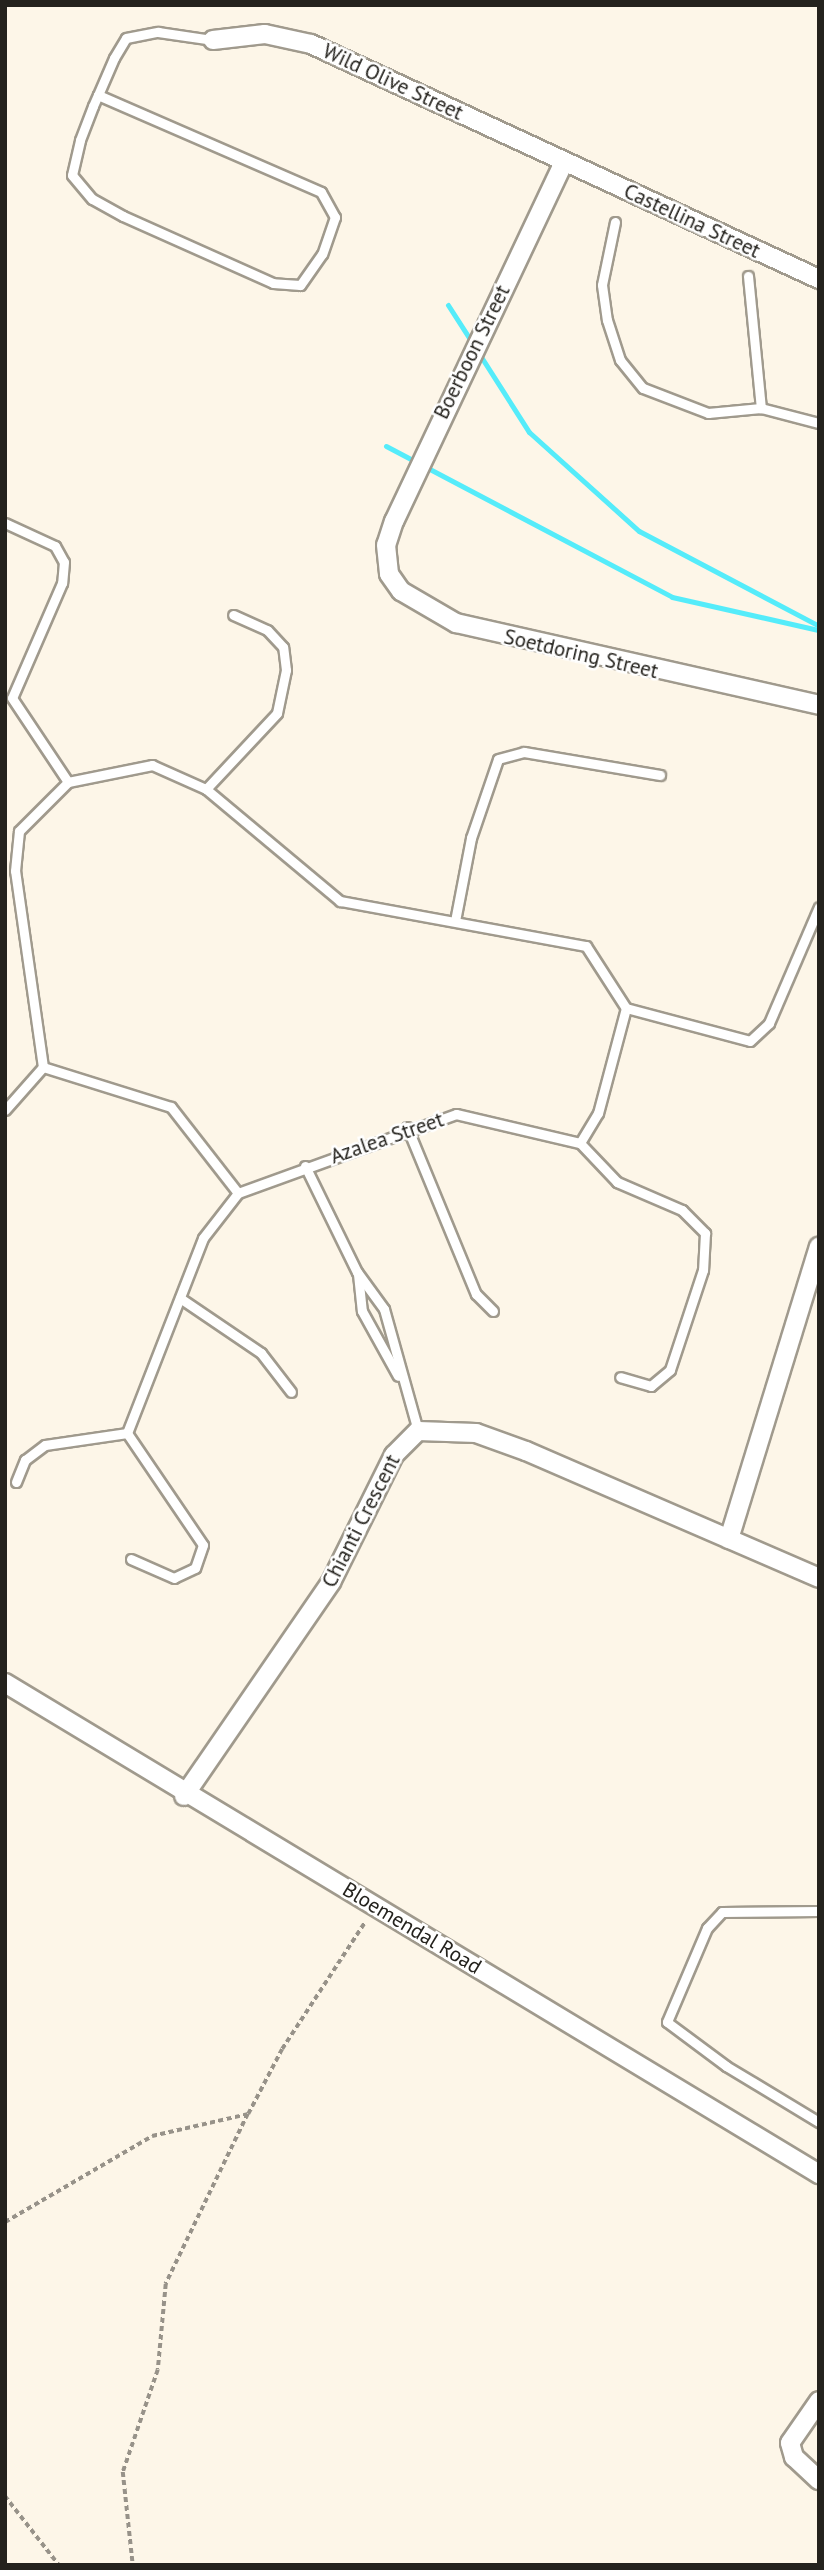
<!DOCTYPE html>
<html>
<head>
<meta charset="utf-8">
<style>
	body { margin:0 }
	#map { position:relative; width:824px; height:2570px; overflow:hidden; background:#fdf6e8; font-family:"PT Sans",sans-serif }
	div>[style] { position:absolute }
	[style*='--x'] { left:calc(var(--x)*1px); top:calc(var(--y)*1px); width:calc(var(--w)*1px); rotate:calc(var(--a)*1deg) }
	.stream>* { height:5px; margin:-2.5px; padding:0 2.5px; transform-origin:2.5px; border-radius:2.5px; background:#55ecfa }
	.path>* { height:3.5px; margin-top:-1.75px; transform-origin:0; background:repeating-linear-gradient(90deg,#979289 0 5px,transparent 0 8.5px) }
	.roads { filter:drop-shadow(2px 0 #a09a8d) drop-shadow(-2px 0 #a09a8d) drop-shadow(0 2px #a09a8d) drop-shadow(0 -2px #a09a8d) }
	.service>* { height:9px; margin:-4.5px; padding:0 4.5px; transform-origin:4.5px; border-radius:4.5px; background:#fff }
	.minor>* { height:18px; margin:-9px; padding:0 9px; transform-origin:9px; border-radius:9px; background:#fff }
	span { translate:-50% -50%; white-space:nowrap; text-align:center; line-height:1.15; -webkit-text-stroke:5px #fff; paint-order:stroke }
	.street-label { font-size:21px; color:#24221d }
	.frame { position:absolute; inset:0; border:7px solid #24221d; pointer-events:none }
</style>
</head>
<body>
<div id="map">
	<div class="stream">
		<div style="--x:448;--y:305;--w:46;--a:57.3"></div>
		<div style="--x:478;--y:352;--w:95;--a:57.5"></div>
		<div style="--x:529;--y:432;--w:148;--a:42"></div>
		<div style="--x:639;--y:531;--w:204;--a:27.8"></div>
		<div style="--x:386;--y:446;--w:323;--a:27.8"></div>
		<div style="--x:672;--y:597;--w:151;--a:12.7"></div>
	</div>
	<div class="path">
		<div style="--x:248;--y:2114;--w:73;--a:-62.4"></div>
		<div style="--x:282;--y:2049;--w:152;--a:-56.8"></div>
		<div style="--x:5;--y:2222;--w:170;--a:-30.3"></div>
		<div style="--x:152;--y:2136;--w:98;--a:-12.9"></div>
		<div style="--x:248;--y:2114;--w:189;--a:115.8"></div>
		<div style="--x:166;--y:2284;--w:86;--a:95.3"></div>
		<div style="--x:158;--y:2370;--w:108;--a:108.9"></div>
		<div style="--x:123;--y:2472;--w:94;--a:83.9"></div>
		<div style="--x:5;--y:2496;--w:88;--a:52"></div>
	</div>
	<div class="roads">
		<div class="service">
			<div style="--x:98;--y:95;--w:243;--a:23.5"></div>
			<div style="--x:321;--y:192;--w:29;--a:61"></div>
			<div style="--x:335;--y:217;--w:39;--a:109"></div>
			<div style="--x:322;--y:254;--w:38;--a:125"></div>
			<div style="--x:300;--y:285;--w:27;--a:-176"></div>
			<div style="--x:273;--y:283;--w:164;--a:-155.9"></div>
			<div style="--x:123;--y:216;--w:35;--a:-151"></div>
			<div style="--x:92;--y:199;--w:31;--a:-130"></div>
			<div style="--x:72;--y:175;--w:36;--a:-77"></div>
			<div style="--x:80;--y:140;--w:36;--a:-69"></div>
			<div style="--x:93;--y:106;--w:12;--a:-66"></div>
			<div style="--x:98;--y:95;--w:40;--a:-66.6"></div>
			<div style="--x:114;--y:58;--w:23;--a:-59"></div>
			<div style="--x:126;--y:38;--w:33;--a:-11"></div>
			<div style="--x:158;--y:32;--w:56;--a:8.3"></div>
			<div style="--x:615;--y:222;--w:64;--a:101.7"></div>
			<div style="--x:602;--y:285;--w:35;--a:82"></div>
			<div style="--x:607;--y:320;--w:42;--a:72"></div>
			<div style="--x:620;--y:360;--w:36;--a:51"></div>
			<div style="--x:643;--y:388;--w:70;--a:21"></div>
			<div style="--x:708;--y:413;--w:53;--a:-5.4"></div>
			<div style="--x:761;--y:408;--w:60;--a:14.5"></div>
			<div style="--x:748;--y:276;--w:133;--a:84.4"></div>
			<div style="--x:5;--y:523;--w:55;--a:24.7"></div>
			<div style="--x:55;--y:546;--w:18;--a:61"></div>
			<div style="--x:64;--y:562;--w:21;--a:95"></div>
			<div style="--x:62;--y:583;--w:125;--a:113.5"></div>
			<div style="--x:12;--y:698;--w:101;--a:56.3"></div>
			<div style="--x:206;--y:789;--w:104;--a:-46.9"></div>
			<div style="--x:277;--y:713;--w:44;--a:-78.2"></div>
			<div style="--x:286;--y:670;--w:23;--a:-97"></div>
			<div style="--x:283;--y:647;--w:23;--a:-133"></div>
			<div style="--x:267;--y:630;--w:37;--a:-156"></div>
			<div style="--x:455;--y:921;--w:85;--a:-79.1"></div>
			<div style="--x:471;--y:838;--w:83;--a:-71.1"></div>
			<div style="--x:498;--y:759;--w:27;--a:-15"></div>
			<div style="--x:524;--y:752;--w:138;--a:9.6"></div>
			<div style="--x:626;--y:1008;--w:128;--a:14.9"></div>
			<div style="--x:750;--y:1041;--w:26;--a:-43"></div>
			<div style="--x:769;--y:1023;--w:126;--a:-66.7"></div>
			<div style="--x:43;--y:1067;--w:198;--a:-98.1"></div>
			<div style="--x:15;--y:871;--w:40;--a:-84.3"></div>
			<div style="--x:19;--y:831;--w:69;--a:-45"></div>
			<div style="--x:68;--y:782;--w:86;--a:-11.4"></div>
			<div style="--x:152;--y:765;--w:59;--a:24"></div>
			<div style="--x:206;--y:789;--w:175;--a:39.9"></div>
			<div style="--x:340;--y:901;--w:250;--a:10.4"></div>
			<div style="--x:586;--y:946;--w:74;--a:57.2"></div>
			<div style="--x:626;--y:1008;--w:109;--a:104.9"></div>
			<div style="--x:598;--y:1113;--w:35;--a:121"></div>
			<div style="--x:43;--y:1067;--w:134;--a:17.4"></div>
			<div style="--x:171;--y:1107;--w:109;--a:52.1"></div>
			<div style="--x:5;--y:1110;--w:57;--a:-48.5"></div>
			<div style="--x:407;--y:1127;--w:181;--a:67.6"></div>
			<div style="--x:476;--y:1294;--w:24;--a:45"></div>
			<div style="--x:580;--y:1143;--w:54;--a:46.5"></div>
			<div style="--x:617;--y:1182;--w:71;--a:23.3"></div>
			<div style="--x:682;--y:1210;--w:33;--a:45"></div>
			<div style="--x:705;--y:1233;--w:37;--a:93"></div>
			<div style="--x:703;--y:1270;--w:105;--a:108.3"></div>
			<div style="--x:670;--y:1370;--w:25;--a:140"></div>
			<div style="--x:651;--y:1386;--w:32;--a:-164"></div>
			<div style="--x:305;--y:1166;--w:118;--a:63.9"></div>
			<div style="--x:357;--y:1272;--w:46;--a:53.9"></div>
			<div style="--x:384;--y:1309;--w:127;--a:74.4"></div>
			<div style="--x:358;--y:1274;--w:37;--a:84"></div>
			<div style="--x:362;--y:1311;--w:74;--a:61"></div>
			<div style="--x:180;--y:1298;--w:98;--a:34.2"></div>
			<div style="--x:261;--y:1353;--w:49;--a:52.4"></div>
			<div style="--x:127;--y:1433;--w:209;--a:-68.7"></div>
			<div style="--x:203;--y:1238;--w:57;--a:-52.1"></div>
			<div style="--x:238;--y:1193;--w:232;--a:-19.9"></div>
			<div style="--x:456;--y:1114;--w:127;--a:13.2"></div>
			<div style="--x:127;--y:1433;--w:135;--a:55.8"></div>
			<div style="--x:203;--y:1545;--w:24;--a:109"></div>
			<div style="--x:195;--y:1568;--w:23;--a:155"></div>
			<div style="--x:174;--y:1578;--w:47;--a:-156.2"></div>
			<div style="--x:16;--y:1482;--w:24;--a:-68"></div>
			<div style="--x:25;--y:1460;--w:25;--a:-37"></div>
			<div style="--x:45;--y:1445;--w:83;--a:-8.3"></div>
			<div style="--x:819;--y:1911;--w:97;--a:179.4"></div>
			<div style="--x:722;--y:1912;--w:22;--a:133"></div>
			<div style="--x:707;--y:1928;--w:102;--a:113.1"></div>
			<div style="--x:667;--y:2022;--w:74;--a:36.7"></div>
			<div style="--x:726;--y:2066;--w:109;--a:31.1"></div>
		</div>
		<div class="minor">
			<div style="--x:213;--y:40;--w:52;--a:-6.6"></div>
			<div style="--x:265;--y:34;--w:47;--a:12.3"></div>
			<div style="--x:311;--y:44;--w:560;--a:24.83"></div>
			<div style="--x:564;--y:162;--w:397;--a:115.3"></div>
			<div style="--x:394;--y:521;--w:25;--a:108"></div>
			<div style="--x:386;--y:545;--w:29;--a:84"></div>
			<div style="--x:389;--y:574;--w:21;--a:55"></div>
			<div style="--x:401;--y:591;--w:64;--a:30.2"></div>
			<div style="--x:456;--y:623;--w:372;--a:12.7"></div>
			<div style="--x:729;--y:1539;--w:306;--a:-72.9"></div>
			<div style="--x:5;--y:1683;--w:951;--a:31.1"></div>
			<div style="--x:184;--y:1796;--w:260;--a:-55.5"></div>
			<div style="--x:331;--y:1582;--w:142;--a:-63.6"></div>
			<div style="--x:394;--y:1455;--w:34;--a:-45"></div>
			<div style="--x:418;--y:1431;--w:58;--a:2"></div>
			<div style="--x:476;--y:1433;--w:53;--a:19.8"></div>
			<div style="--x:526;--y:1451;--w:319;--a:23.4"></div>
			<div style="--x:819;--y:2401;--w:51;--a:124.6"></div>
			<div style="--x:790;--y:2443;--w:15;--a:74"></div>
			<div style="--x:794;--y:2457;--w:34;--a:43"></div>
		</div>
	</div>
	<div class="street-label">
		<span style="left:393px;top:82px;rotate:25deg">Wild Olive Street</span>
		<span style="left:692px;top:221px;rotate:25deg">Castellina Street</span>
		<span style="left:472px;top:352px;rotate:-64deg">Boerboon Street</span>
		<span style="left:581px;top:654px;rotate:13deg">Soetdoring Street</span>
		<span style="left:387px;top:1138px;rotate:-19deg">Azalea Street</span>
		<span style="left:361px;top:1521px;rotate:-63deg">Chianti Crescent</span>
		<span style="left:412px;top:1928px;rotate:31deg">Bloemendal Road</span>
	</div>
	<div class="frame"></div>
</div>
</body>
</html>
